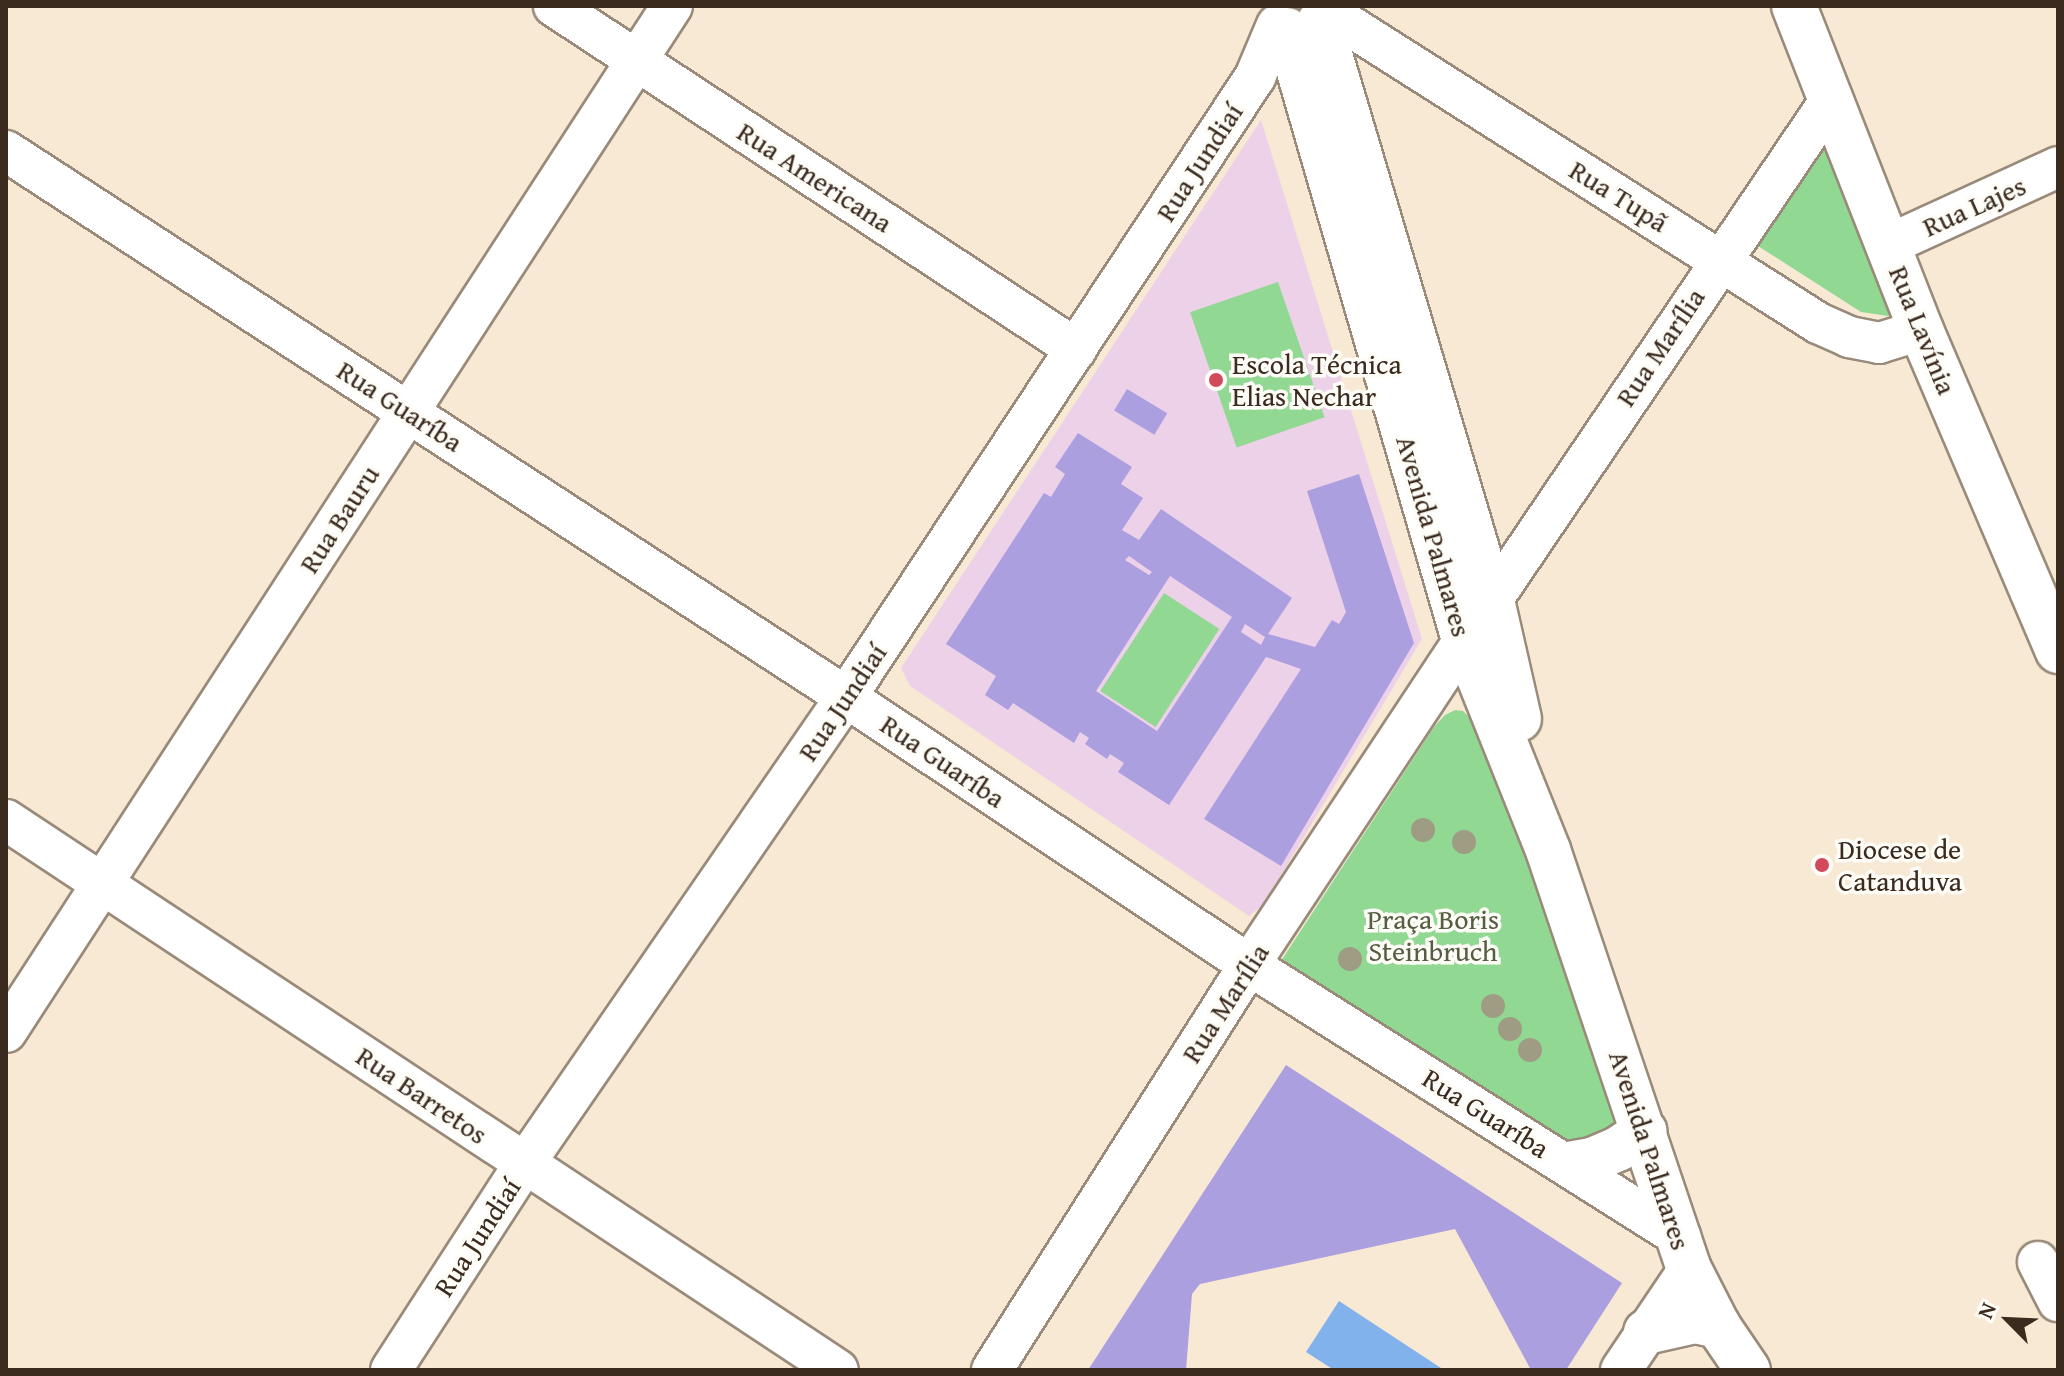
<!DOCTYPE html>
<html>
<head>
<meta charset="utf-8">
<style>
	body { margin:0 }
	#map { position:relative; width:2064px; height:1376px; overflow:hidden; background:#f7e9d4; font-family:"Gentium Book Plus",serif }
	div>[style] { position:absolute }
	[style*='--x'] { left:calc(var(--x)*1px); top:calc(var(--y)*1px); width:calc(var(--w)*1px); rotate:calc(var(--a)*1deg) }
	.built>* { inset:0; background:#edd1e9 }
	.green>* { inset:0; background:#91d893; transform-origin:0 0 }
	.water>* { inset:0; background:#81b2ec }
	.building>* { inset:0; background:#ab9fdf; transform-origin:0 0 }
	.roads { filter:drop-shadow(2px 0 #998a79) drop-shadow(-2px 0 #998a79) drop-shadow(0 2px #998a79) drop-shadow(0 -2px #998a79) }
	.minor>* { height:40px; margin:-20px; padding:0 20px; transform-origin:20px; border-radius:20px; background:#fff }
	.major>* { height:44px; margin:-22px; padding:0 22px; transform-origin:22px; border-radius:22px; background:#fff }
	.trees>* { width:24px; height:24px; margin:-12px; border-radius:50%; background:#9e9d83 }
	.dots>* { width:22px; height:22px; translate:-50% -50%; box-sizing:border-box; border:4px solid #fdfcf7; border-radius:50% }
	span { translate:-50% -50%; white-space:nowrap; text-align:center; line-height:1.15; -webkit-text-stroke:7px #fdfcf7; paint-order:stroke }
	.street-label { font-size:28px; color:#3b2a1e }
	.poi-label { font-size:28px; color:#3b2a1e }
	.left { translate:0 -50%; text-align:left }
	.park-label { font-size:28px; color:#555e41 }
	.frame { position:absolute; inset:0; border:8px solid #3b2a1e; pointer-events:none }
	.north { position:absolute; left:1968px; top:1280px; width:80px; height:80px; -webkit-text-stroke:6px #fdfcf7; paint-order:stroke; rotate:294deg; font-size:22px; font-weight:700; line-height:32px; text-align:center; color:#3b2a1e }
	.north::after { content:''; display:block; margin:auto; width:28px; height:36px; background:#3b2a1e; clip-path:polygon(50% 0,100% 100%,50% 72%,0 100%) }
</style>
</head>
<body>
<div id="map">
	<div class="built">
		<div style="clip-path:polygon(1261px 120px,1422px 639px,1264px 904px,1249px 916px,910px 686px,901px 668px)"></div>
	</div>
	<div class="green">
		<div style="clip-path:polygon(1831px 117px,1901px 309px,1888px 316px,1861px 312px,1744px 237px)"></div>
		<div style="left:1278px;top:282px;width:143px;height:93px;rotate:71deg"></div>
		<div style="left:1164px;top:593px;width:66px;height:117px;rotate:33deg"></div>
		<div style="clip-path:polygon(1455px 710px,1463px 711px,1481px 728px,1620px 1117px,1614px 1133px,1574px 1146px,1299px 990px,1279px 964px,1434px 727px,1445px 715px)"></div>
	</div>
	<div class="water">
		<div style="clip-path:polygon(1339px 1301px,1444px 1370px,1334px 1370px,1306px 1352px)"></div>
	</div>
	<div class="building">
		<div style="left:1127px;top:389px;width:47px;height:25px;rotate:31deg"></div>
		<div style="clip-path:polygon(evenodd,1078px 433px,1132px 467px,1121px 484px,1143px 498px,1122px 530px,1139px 540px,1161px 509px,1292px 598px,1268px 634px,1315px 647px,1332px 620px,1339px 624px,1346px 612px,1307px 491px,1359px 474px,1414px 643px,1281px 866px,1204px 819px,1301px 669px,1266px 657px,1169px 805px,1118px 772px,1124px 763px,1110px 754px,1107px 759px,1085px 744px,1089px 738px,1080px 732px,1074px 743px,1013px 703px,1008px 710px,985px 695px,996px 676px,946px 644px,1044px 493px,1051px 497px,1065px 474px,1055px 467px,1078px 433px,1129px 556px,1152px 572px,1149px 575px,1125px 560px,1129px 556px,1078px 433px,1170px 576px,1232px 617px,1157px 731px,1096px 691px,1170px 576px,1078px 433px,1245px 624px,1265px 637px,1261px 645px,1241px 632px,1245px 624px)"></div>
		<div style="clip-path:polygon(1286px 1065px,1622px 1283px,1566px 1370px,1531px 1370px,1455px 1229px,1200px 1284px,1192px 1294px,1186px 1370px,1088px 1370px)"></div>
	</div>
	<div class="roads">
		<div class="minor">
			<div style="--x:554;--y:6;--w:625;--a:33.31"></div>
			<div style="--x:1328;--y:12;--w:580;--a:32.4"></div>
			<div style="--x:1818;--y:323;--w:34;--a:24"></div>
			<div style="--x:1849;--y:337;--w:31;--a:11"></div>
			<div style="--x:1879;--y:343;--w:44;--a:-17.2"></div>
			<div style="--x:6;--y:151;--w:1002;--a:33.02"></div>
			<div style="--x:846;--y:697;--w:484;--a:33.6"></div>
			<div style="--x:1249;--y:965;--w:510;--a:32.26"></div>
			<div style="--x:1890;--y:244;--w:185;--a:-24.6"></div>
			<div style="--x:1492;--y:600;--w:606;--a:-55.89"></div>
			<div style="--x:6;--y:820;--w:997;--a:33.47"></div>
			<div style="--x:6;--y:1032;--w:1223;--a:-57.01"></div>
			<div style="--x:2038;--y:1262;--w:44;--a:62.9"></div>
			<div style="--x:391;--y:1370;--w:247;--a:-57.1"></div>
			<div style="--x:525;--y:1163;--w:566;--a:-55.44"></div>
			<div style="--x:846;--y:697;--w:743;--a:-56.59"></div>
			<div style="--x:1255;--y:77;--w:56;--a:-67.1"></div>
			<div style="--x:992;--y:1370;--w:480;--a:-57.6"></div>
			<div style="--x:1249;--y:965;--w:390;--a:-56.5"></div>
			<div style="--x:1621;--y:1370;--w:122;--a:-56"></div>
		</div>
		<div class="major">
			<div style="--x:1794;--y:6;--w:348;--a:68.6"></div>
			<div style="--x:1921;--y:330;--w:349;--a:66.9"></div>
			<div style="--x:1320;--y:21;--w:604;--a:73.46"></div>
			<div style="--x:1492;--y:600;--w:122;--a:77.2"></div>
			<div style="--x:1287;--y:30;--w:635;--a:73.82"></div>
			<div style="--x:1464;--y:640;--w:226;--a:68.2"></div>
			<div style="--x:1548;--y:850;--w:442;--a:71.4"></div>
			<div style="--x:1689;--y:1269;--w:64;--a:63"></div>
			<div style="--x:1718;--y:1326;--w:53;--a:55.7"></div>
			<div style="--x:1569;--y:1164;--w:23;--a:-10"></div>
			<div style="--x:1592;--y:1160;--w:28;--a:-23"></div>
			<div style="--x:1618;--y:1149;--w:32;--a:-34"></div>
			<div style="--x:1646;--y:1332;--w:50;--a:-12.7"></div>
			<div style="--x:1695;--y:1321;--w:24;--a:12"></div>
		</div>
	</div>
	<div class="trees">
		<div style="left:1423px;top:830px"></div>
		<div style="left:1464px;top:842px"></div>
		<div style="left:1350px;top:959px"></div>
		<div style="left:1493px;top:1006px"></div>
		<div style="left:1510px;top:1029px"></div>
		<div style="left:1530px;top:1050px"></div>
	</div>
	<div class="dots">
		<div style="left:1216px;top:380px;background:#d1495b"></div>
		<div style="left:1822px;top:865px;background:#d1495b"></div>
	</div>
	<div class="street-label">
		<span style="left:1199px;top:162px;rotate:-57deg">Rua Jundiaí</span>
		<span style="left:815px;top:177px;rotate:33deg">Rua Americana</span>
		<span style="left:1619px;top:196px;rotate:32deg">Rua Tupã</span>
		<span style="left:1974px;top:206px;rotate:-24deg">Rua Lajes</span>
		<span style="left:1923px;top:330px;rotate:68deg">Rua Lavínia</span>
		<span style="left:1660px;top:347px;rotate:-56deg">Rua Marília</span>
		<span style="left:400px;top:406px;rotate:33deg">Rua Guaríba</span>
		<span style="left:339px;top:519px;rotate:-57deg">Rua Bauru</span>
		<span style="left:1434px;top:536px;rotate:74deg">Avenida Palmares</span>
		<span style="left:842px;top:702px;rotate:-56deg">Rua Jundiaí</span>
		<span style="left:943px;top:761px;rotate:34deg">Rua Guaríba</span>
		<span style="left:1225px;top:1003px;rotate:-57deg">Rua Marília</span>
		<span style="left:422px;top:1095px;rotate:34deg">Rua Barretos</span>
		<span style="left:1486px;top:1113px;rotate:32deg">Rua Guaríba</span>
		<span style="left:1650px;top:1150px;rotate:72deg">Avenida Palmares</span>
		<span style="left:477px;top:1237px;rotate:-57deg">Rua Jundiaí</span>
	</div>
	<div class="poi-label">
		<span class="left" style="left:1232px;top:380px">Escola Técnica<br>Elias Nechar</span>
		<span class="left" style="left:1838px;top:865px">Diocese de<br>Catanduva</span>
	</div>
	<div class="park-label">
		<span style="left:1433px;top:935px">Praça Boris<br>Steinbruch</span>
	</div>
	<div class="frame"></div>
	<div class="north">N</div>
</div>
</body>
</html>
